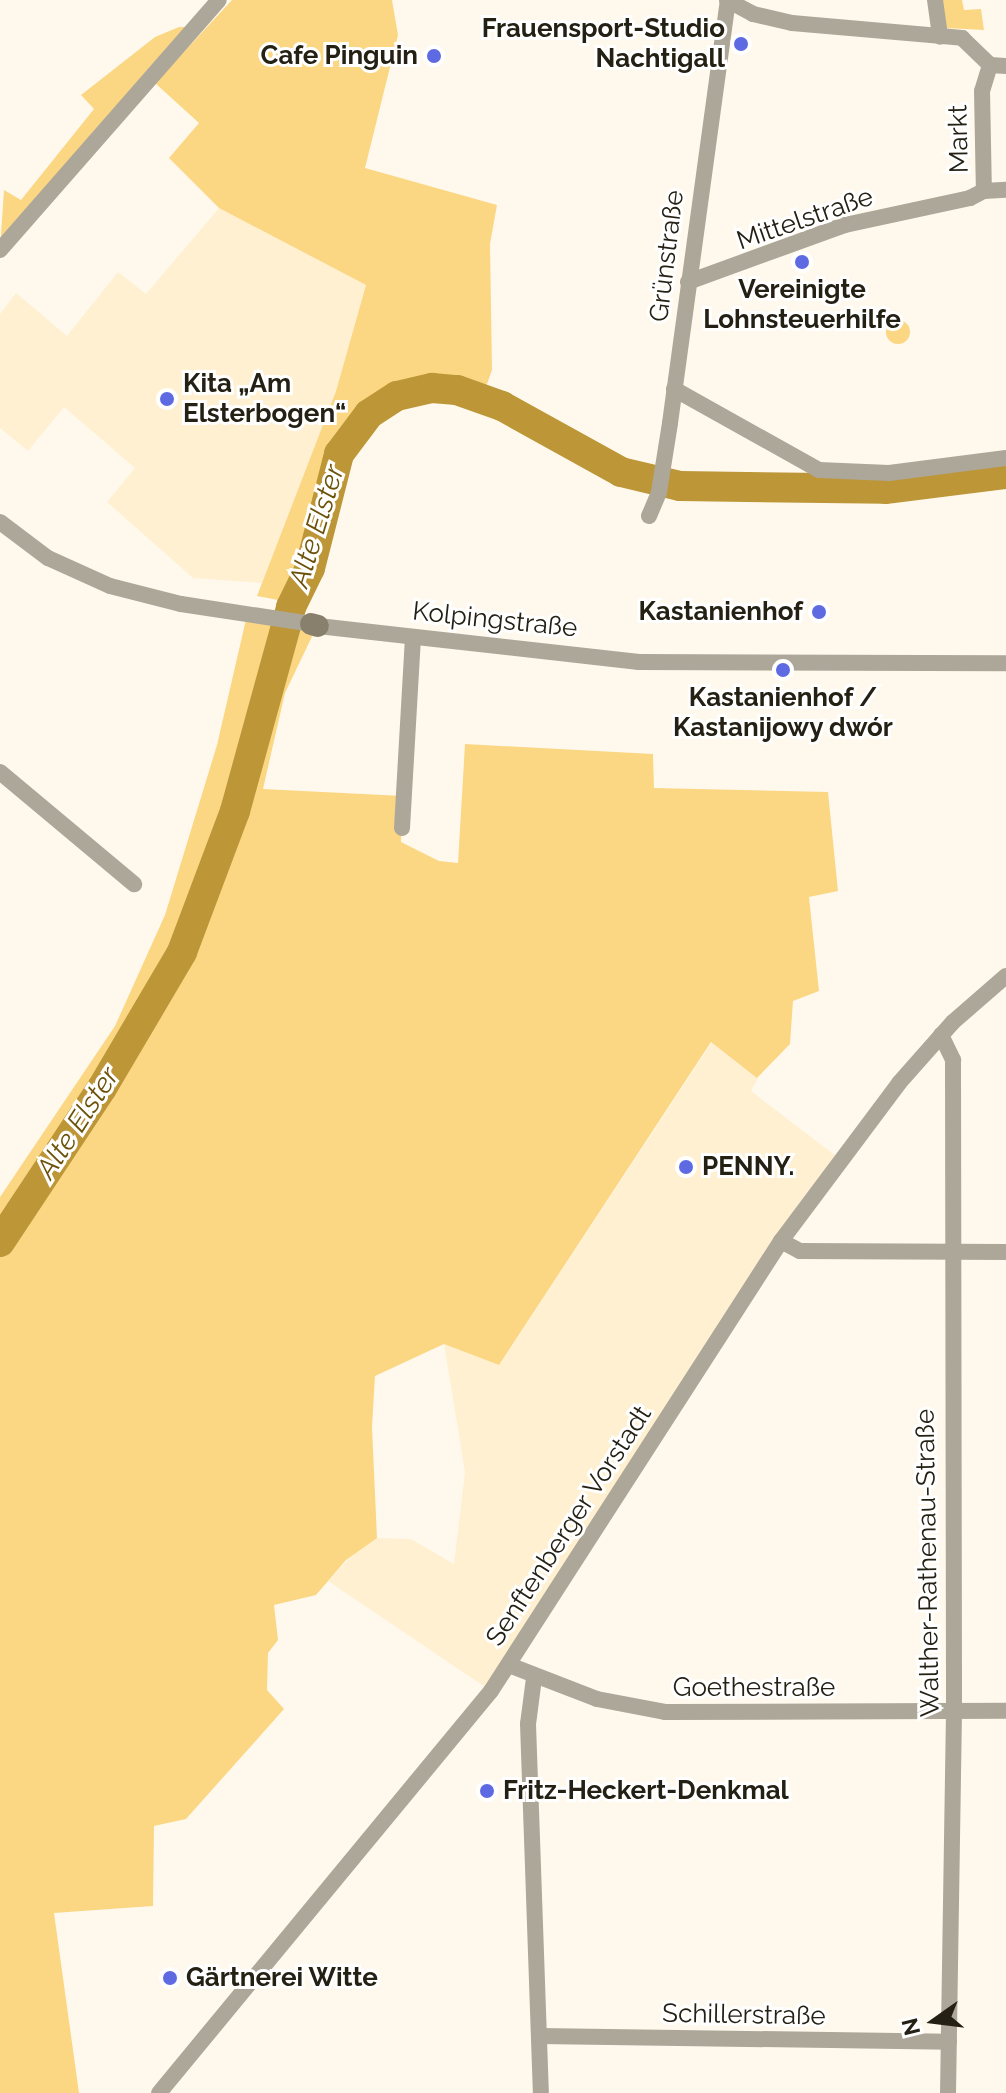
<!DOCTYPE html>
<html>
<head>
<meta charset="utf-8">
<style>
	body { margin:0 }
	#map { position:relative; width:1006px; height:2093px; overflow:hidden; background:#fff9ed; font-family:Raleway,sans-serif }
	div>[style] { position:absolute }
	[style*='--x'] { left:calc(var(--x)*1px); top:calc(var(--y)*1px); width:calc(var(--w)*1px); rotate:calc(var(--a)*1deg) }
	.built>* { inset:0; background:#fff0d1 }
	.green>* { inset:0; background:#fbd784 }
	.round { border-radius:50% }
	.river>* { height:30px; margin:-15px; padding:0 15px; transform-origin:15px; border-radius:15px; background:#bc9637 }
	.street>* { height:16px; margin:-8px; padding:0 8px; transform-origin:8px; border-radius:8px; background:#ada79a }
	.secondary>* { height:22px; margin:-11px; padding:0 11px; transform-origin:11px; border-radius:11px; background:#887f6c }
	.dots>* { width:22px; height:22px; translate:-50% -50%; box-sizing:border-box; border:4px solid #fff; border-radius:50% }
	span { translate:-50% -50%; white-space:nowrap; text-align:center; line-height:1.15; -webkit-text-stroke:6px #fff; paint-order:stroke }
	.poi-label { font-size:26px; color:#252014; font-weight:700 }
	.right { translate:-100% -50%; text-align:right }
	.left { translate:0 -50%; text-align:left }
	.street-label { font-size:26px; color:#252014 }
	.water-label { font-size:28px; color:#6c5208; font-style:italic }
	.north { position:absolute; left:894px; top:1981px; width:80px; height:80px; -webkit-text-stroke:6px #fff; paint-order:stroke; rotate:256deg; font-size:22px; font-weight:700; line-height:32px; text-align:center; color:#252014 }
	.north::after { content:''; display:block; margin:auto; width:28px; height:36px; background:#252014; clip-path:polygon(50% 0,100% 100%,50% 72%,0 100%) }
</style>
</head>
<body>
<div id="map">
	<div class="built">
		<div style="clip-path:polygon(219px 208px,366px 285px,336px 391px,262px 583px,193px 578px,107px 502px,135px 468px,64px 407px,28px 451px,0 428px,0 314px,16px 293px,67px 336px,118px 272px,146px 294px)"></div>
		<div style="clip-path:polygon(712px 1042px,758px 1078px,751px 1091px,840px 1159px,491px 1691px,328px 1581px,363px 1544px,377px 1538px,411px 1539px,454px 1564px,465px 1472px,444px 1344px,500px 1364px)"></div>
	</div>
	<div class="green">
		<div style="clip-path:polygon(232px 0,392px 0,398px 35px,365px 168px,497px 205px,490px 244px,492px 370px,486px 387px,473px 394px,432px 388px,397px 396px,356px 427px,339px 454px,320px 532px,289px 602px,257px 596px,336px 391px,366px 285px,219px 208px,169px 158px,199px 123px,155px 83px)"></div>
		<div style="clip-path:polygon(941px 0,962px 0,964px 10px,981px 9px,984px 30px,945px 28px)"></div>
		<div style="clip-path:polygon(179px 27px,196px 27px,0 249px,4px 190px,21px 200px,94px 109px,81px 95px,155px 37px)"></div>
		<div class="round" style="left:886px;top:320px;width:24px;height:24px"></div>
		<div style="clip-path:polygon(247px 615px,317px 626px,285px 693px,263px 789px,403px 796px,401px 842px,439px 861px,458px 863px,465px 744px,653px 754px,654px 788px,828px 792px,838px 891px,809px 897px,819px 991px,793px 1001px,790px 1044px,757px 1078px,711px 1042px,499px 1365px,444px 1344px,375px 1376px,372px 1427px,377px 1538px,346px 1560px,316px 1595px,274px 1605px,278px 1640px,268px 1653px,267px 1690px,284px 1709px,186px 1819px,154px 1826px,153px 1906px,54px 1913px,79px 2093px,0 2093px,0 1197px,115px 1026px,165px 915px,217px 745px)"></div>
	</div>
	<div class="river">
		<div style="--x:0;--y:1242;--w:185;--a:-56.5"></div>
		<div style="--x:102;--y:1088;--w:158;--a:-59.5"></div>
		<div style="--x:182;--y:952;--w:151;--a:-69.4"></div>
		<div style="--x:235;--y:811;--w:212;--a:-74.6"></div>
		<div style="--x:291;--y:607;--w:43;--a:-64"></div>
		<div style="--x:310;--y:568;--w:118;--a:-75.7"></div>
		<div style="--x:339;--y:454;--w:50;--a:-53.1"></div>
		<div style="--x:369;--y:414;--w:33;--a:-33"></div>
		<div style="--x:397;--y:396;--w:36;--a:-13"></div>
		<div style="--x:432;--y:388;--w:25;--a:5"></div>
		<div style="--x:457;--y:390;--w:48;--a:19.6"></div>
		<div style="--x:502;--y:406;--w:136;--a:29"></div>
		<div style="--x:621;--y:472;--w:61;--a:13.3"></div>
		<div style="--x:680;--y:486;--w:205;--a:0.8"></div>
		<div style="--x:885;--y:489;--w:122;--a:-7.1"></div>
	</div>
	<div class="street">
		<div style="--x:727;--y:0;--w:30;--a:28"></div>
		<div style="--x:753;--y:14;--w:40;--a:13"></div>
		<div style="--x:792;--y:23;--w:171;--a:5"></div>
		<div style="--x:962;--y:38;--w:39;--a:44"></div>
		<div style="--x:990;--y:65;--w:16;--a:4"></div>
		<div style="--x:935;--y:0;--w:37;--a:82"></div>
		<div style="--x:990;--y:65;--w:27;--a:107"></div>
		<div style="--x:982;--y:91;--w:100;--a:88.9"></div>
		<div style="--x:984;--y:191;--w:22;--a:-3"></div>
		<div style="--x:0;--y:250;--w:332;--a:-48.8"></div>
		<div style="--x:688;--y:282;--w:167;--a:-20"></div>
		<div style="--x:845;--y:225;--w:128;--a:-12.2"></div>
		<div style="--x:970;--y:198;--w:16;--a:-27"></div>
		<div style="--x:674;--y:389;--w:166;--a:29.2"></div>
		<div style="--x:819;--y:470;--w:70;--a:2.5"></div>
		<div style="--x:889;--y:473;--w:118;--a:-7.3"></div>
		<div style="--x:649;--y:516;--w:26;--a:-67"></div>
		<div style="--x:659;--y:492;--w:70;--a:-80.9"></div>
		<div style="--x:670;--y:423;--w:426;--a:-82.2"></div>
		<div style="--x:0;--y:522;--w:60;--a:36.9"></div>
		<div style="--x:48;--y:558;--w:68;--a:24.3"></div>
		<div style="--x:110;--y:586;--w:73;--a:14.2"></div>
		<div style="--x:181;--y:604;--w:132;--a:8.7"></div>
		<div style="--x:318;--y:626;--w:323;--a:6.4"></div>
		<div style="--x:639;--y:662;--w:367;--a:0.2"></div>
		<div style="--x:0;--y:772;--w:175;--a:39.9"></div>
		<div style="--x:402;--y:828;--w:188;--a:-86.7"></div>
		<div style="--x:941;--y:1035;--w:28;--a:64"></div>
		<div style="--x:953;--y:1060;--w:652;--a:89.91"></div>
		<div style="--x:954;--y:1712;--w:381;--a:90.9"></div>
		<div style="--x:781;--y:1241;--w:21;--a:28"></div>
		<div style="--x:800;--y:1251;--w:206;--a:0.3"></div>
		<div style="--x:509;--y:1665;--w:94;--a:21.1"></div>
		<div style="--x:597;--y:1699;--w:69;--a:10.8"></div>
		<div style="--x:665;--y:1712;--w:341;--a:-0.2"></div>
		<div style="--x:534;--y:1678;--w:46;--a:97.4"></div>
		<div style="--x:528;--y:1724;--w:369;--a:88"></div>
		<div style="--x:539;--y:2036;--w:410;--a:0.8"></div>
		<div style="--x:159;--y:2093;--w:521;--a:-50.45"></div>
		<div style="--x:491;--y:1691;--w:535;--a:-57.2"></div>
		<div style="--x:781;--y:1241;--w:197;--a:-53.2"></div>
		<div style="--x:899;--y:1083;--w:81;--a:-48.5"></div>
		<div style="--x:953;--y:1022;--w:70;--a:-41"></div>
	</div>
	<div class="secondary">
		<div style="--x:311;--y:624;--w:7;--a:16"></div>
	</div>
	<div class="dots">
		<div style="left:741px;top:44px;background:#5e6ae2"></div>
		<div style="left:434px;top:56px;background:#5e6ae2"></div>
		<div style="left:802px;top:262px;background:#5e6ae2"></div>
		<div style="left:167px;top:399px;background:#5e6ae2"></div>
		<div style="left:819px;top:612px;background:#5e6ae2"></div>
		<div style="left:783px;top:670px;background:#5e6ae2"></div>
		<div style="left:686px;top:1167px;background:#5e6ae2"></div>
		<div style="left:487px;top:1791px;background:#5e6ae2"></div>
		<div style="left:170px;top:1978px;background:#5e6ae2"></div>
	</div>
	<div class="poi-label">
		<span class="right" style="left:725px;top:44px">Frauensport-Studio<br>Nachtigall</span>
		<span class="right" style="left:418px;top:56px">Cafe Pinguin</span>
		<span style="left:802px;top:305px">Vereinigte<br>Lohnsteuerhilfe</span>
		<span class="left" style="left:183px;top:399px">Kita „Am<br>Elsterbogen“</span>
		<span class="right" style="left:803px;top:612px">Kastanienhof</span>
		<span style="left:783px;top:713px">Kastanienhof /<br>Kastanijowy dwór</span>
		<span class="left" style="left:702px;top:1167px">PENNY.</span>
		<span class="left" style="left:503px;top:1791px">Fritz-Heckert-Denkmal</span>
		<span class="left" style="left:186px;top:1978px">Gärtnerei Witte</span>
	</div>
	<div class="street-label">
		<span style="left:959px;top:139px;rotate:-91deg">Markt</span>
		<span style="left:805px;top:219px;rotate:-19deg">Mittelstraße</span>
		<span style="left:667px;top:256px;rotate:-83deg">Grünstraße</span>
		<span style="left:495px;top:620px;rotate:6deg">Kolpingstraße</span>
		<span style="left:569px;top:1526px;rotate:-57deg">Senftenberger Vorstadt</span>
		<span style="left:928px;top:1563px;rotate:-91deg">Walther-Rathenau-Straße</span>
		<span style="left:754px;top:1688px">Goethestraße</span>
		<span style="left:744px;top:2015px;rotate:1deg">Schillerstraße</span>
	</div>
	<div class="water-label">
		<span style="left:317px;top:526px;rotate:-73deg">Alte Elster</span>
		<span style="left:78px;top:1123px;rotate:-57deg">Alte Elster</span>
	</div>
	<div class="north">N</div>
</div>
</body>
</html>
